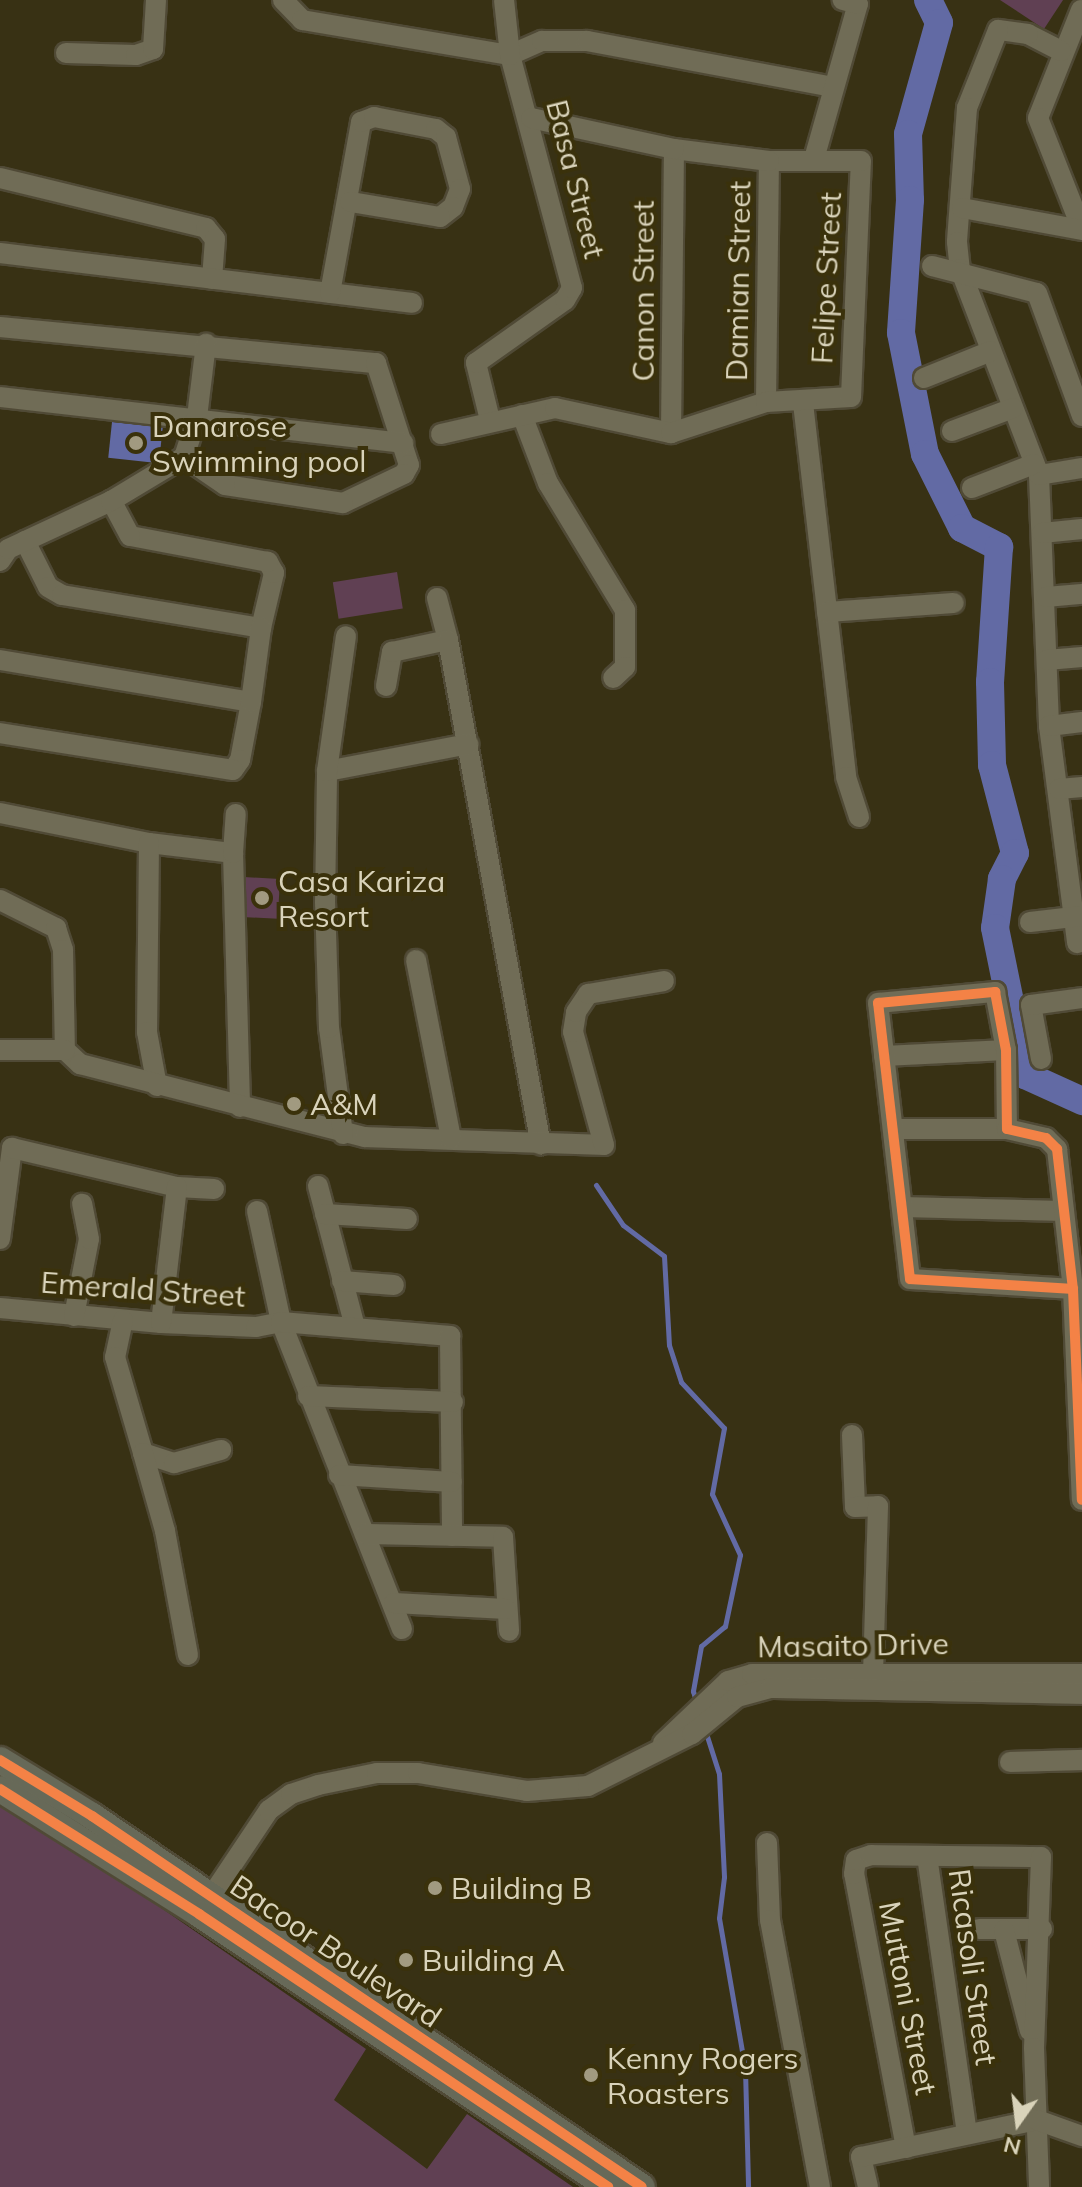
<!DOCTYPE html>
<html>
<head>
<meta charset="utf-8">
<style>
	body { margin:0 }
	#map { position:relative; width:1082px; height:2187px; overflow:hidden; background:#383114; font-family:Mulish,sans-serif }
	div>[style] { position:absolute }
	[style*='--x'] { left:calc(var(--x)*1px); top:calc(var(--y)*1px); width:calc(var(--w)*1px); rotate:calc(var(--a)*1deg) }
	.green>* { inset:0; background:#604053; transform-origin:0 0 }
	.water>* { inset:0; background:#626aa4; transform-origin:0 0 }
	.stream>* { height:5px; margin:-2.5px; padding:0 2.5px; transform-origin:2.5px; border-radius:2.5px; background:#626aa4 }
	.river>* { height:28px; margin:-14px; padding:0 14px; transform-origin:14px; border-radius:14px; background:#626aa4 }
	.roads { filter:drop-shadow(2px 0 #504a36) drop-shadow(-2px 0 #504a36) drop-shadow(0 2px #504a36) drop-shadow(0 -2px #504a36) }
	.minor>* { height:20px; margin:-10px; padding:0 10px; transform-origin:10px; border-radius:10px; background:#706c56 }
	.major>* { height:26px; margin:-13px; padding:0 13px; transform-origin:13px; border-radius:13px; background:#676958 }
	.cycleway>* { height:10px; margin:-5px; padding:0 5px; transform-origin:5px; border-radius:5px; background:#f48246 }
	.dots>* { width:22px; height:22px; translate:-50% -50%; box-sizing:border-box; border:4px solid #3a310b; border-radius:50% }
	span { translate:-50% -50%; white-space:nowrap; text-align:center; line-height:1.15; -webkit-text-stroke:8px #3a310b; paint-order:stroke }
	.street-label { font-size:30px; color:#d9d3ba }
	.poi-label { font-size:30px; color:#d9d3ba }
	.left { translate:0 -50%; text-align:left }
	.north { position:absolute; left:978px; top:2083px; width:80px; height:80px; -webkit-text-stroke:6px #3a310b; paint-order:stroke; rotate:194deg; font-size:22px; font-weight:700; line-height:32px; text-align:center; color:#d9d3ba }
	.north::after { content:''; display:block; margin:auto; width:28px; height:36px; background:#d9d3ba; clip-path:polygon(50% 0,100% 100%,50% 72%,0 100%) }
</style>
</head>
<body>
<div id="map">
	<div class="green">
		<div style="clip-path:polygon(1000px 0,1063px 0,1044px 29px)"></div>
		<div style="left:397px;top:572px;width:37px;height:65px;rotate:81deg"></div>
		<div style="left:244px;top:877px;width:36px;height:40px;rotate:3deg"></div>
		<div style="clip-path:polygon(0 1803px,32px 1819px,366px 2049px,334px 2100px,427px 2169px,467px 2114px,573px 2187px,0 2187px)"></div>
	</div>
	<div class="water">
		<div style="left:112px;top:422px;width:51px;height:36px;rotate:6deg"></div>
	</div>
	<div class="stream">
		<div style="--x:596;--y:1185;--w:48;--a:56"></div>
		<div style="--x:623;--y:1225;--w:51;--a:37.1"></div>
		<div style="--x:664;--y:1256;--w:89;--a:86.8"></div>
		<div style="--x:669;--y:1345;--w:39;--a:72"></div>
		<div style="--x:681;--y:1382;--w:63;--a:46.9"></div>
		<div style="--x:724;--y:1428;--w:67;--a:100.3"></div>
		<div style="--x:712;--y:1494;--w:67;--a:65.3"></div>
		<div style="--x:740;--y:1555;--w:73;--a:101.9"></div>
		<div style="--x:725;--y:1626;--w:31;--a:140"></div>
		<div style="--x:701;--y:1646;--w:46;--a:100.1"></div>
		<div style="--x:693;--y:1691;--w:15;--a:74"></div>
		<div style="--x:705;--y:1730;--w:46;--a:72.3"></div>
		<div style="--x:719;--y:1774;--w:103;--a:87.2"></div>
		<div style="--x:724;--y:1877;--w:41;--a:97"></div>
		<div style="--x:719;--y:1918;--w:153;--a:80.2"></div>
		<div style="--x:745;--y:2069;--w:118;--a:88.5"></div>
	</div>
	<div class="river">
		<div style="--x:928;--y:0;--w:25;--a:64"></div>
		<div style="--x:939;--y:23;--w:115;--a:105.6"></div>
		<div style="--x:908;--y:134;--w:66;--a:88.3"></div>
		<div style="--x:910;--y:200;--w:133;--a:93.9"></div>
		<div style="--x:901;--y:333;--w:123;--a:78.8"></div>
		<div style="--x:925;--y:454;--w:83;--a:63.4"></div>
		<div style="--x:962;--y:528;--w:42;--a:27.2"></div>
		<div style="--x:999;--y:547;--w:135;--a:93.8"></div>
		<div style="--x:990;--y:682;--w:83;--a:88.6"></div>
		<div style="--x:992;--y:765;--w:91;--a:75.4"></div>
		<div style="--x:1015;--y:853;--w:29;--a:117"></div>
		<div style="--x:1002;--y:879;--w:49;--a:98.1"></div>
		<div style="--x:995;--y:928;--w:150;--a:78.5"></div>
		<div style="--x:1025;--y:1075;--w:63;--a:24.5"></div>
	</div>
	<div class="roads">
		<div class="minor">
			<div style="--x:283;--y:0;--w:28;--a:46"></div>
			<div style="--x:302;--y:20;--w:211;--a:9.6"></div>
			<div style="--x:510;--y:55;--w:35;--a:-24"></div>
			<div style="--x:542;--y:41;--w:45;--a:0"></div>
			<div style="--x:587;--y:41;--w:249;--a:10.6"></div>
			<div style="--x:1081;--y:10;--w:116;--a:111.7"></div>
			<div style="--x:1038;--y:118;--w:119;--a:68.4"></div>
			<div style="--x:1061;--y:51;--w:37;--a:-153"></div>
			<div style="--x:1028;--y:34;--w:30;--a:-172"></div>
			<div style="--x:998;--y:30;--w:84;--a:111.7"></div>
			<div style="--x:967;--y:108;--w:134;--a:94.3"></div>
			<div style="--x:957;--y:242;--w:27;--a:84"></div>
			<div style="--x:960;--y:269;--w:221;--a:69"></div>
			<div style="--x:1039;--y:475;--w:251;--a:87.7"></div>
			<div style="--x:1049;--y:726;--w:219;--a:82.6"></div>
			<div style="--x:66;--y:53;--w:70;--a:1.6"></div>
			<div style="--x:136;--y:55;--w:18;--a:-19"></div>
			<div style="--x:153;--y:49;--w:49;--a:-86.5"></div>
			<div style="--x:814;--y:159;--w:161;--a:-74.2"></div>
			<div style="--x:858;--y:4;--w:16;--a:-165"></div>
			<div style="--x:0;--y:178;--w:212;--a:13.6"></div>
			<div style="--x:206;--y:228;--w:14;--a:51"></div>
			<div style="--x:215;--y:239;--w:40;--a:94.3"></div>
			<div style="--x:962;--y:208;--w:122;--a:10.4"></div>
			<div style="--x:0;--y:253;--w:415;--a:6.9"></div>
			<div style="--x:932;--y:266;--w:108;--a:14.4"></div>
			<div style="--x:1037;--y:293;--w:131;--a:69.9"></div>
			<div style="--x:330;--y:293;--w:174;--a:-79.7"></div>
			<div style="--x:361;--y:122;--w:14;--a:-21"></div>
			<div style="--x:374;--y:117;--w:63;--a:11"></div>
			<div style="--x:436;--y:129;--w:13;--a:39"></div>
			<div style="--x:446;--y:137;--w:54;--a:74.9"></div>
			<div style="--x:460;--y:189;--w:19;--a:111"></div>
			<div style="--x:453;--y:207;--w:16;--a:142"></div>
			<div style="--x:440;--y:217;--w:91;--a:-170.5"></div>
			<div style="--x:0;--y:327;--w:378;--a:5.5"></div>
			<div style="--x:376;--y:363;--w:107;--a:72.1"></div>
			<div style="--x:409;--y:465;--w:10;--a:119"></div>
			<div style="--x:404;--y:474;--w:68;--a:154.6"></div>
			<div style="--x:343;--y:503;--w:119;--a:-171.3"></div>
			<div style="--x:225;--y:485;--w:50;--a:-145.7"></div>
			<div style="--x:924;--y:378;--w:72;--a:-21.9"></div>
			<div style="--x:0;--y:397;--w:406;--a:6.5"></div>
			<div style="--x:766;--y:402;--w:241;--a:-89.3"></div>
			<div style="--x:803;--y:403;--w:376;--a:83.4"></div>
			<div style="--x:846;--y:777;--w:42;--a:72"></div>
			<div style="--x:522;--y:415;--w:73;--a:69.1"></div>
			<div style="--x:548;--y:483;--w:149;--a:58.8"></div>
			<div style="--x:625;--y:610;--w:57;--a:90"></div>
			<div style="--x:625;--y:667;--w:16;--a:137"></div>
			<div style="--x:490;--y:420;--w:59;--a:-103.8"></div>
			<div style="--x:476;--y:363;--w:109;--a:-35.3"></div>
			<div style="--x:565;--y:300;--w:14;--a:-60"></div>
			<div style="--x:572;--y:288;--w:241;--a:-104.9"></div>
			<div style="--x:510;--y:55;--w:55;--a:-96.2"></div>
			<div style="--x:952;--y:431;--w:65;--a:-20.7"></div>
			<div style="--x:671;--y:433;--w:284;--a:-89.4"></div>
			<div style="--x:441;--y:434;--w:117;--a:-12.8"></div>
			<div style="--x:555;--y:408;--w:119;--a:12.2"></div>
			<div style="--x:671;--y:433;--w:100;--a:-18.1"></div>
			<div style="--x:766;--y:402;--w:85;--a:-3.4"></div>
			<div style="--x:851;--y:397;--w:236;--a:-87.6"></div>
			<div style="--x:861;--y:161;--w:92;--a:180"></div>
			<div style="--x:769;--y:161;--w:96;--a:-172.8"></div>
			<div style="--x:674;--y:149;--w:146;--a:-167.8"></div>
			<div style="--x:1039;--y:475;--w:44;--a:-9.2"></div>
			<div style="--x:972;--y:488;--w:66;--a:-21.2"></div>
			<div style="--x:1042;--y:533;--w:40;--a:-5.7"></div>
			<div style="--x:25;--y:541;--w:51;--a:63.4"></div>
			<div style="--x:48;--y:587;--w:16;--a:30"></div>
			<div style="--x:62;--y:595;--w:202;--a:9.4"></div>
			<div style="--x:261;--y:628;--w:57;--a:-76.7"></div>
			<div style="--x:274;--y:573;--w:13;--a:-119"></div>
			<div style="--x:268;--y:562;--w:140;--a:-169.3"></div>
			<div style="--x:130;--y:536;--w:40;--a:-118"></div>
			<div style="--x:0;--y:561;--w:14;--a:-56"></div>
			<div style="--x:8;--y:549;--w:114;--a:-25"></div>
			<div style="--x:111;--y:501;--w:85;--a:-31.1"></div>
			<div style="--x:184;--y:457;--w:42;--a:-72"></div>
			<div style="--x:197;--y:417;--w:74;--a:-83"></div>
			<div style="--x:1046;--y:597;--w:36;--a:-5"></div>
			<div style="--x:437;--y:598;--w:43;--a:75.3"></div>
			<div style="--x:827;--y:612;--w:127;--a:-4.1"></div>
			<div style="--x:0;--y:660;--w:254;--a:9.5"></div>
			<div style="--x:251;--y:702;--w:59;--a:100.7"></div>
			<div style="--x:240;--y:760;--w:12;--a:125"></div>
			<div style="--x:233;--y:770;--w:236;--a:-171"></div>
			<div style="--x:1047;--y:660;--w:35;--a:-5"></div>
			<div style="--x:386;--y:686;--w:35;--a:-80"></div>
			<div style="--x:392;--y:652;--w:57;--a:-12.1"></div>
			<div style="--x:448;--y:640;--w:513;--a:79.57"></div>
			<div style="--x:251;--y:702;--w:75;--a:-82.3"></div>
			<div style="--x:1049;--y:726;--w:33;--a:-7"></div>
			<div style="--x:327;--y:771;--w:144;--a:-10.8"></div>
			<div style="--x:1059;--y:789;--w:23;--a:-5"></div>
			<div style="--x:0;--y:813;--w:152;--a:11.4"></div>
			<div style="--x:149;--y:843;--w:85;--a:6.8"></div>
			<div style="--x:233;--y:853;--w:254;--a:88.4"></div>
			<div style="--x:149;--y:843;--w:189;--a:90.6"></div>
			<div style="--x:147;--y:1032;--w:55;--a:79.5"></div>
			<div style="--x:233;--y:853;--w:39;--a:-86"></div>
			<div style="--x:0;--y:900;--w:63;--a:26.6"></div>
			<div style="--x:56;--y:928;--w:23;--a:72"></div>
			<div style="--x:63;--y:950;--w:100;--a:88.9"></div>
			<div style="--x:65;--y:1050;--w:21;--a:43"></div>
			<div style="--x:80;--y:1064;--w:294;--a:14.4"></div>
			<div style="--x:365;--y:1137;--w:239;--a:1.9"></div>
			<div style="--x:604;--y:1145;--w:117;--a:-105.3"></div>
			<div style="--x:573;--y:1032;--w:20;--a:-81"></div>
			<div style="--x:576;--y:1012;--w:22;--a:-56"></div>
			<div style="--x:588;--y:994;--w:77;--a:-9.7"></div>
			<div style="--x:1030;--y:922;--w:52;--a:-6.6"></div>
			<div style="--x:416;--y:960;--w:182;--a:78.9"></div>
			<div style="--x:0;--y:1050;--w:65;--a:0"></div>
			<div style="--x:884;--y:1056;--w:122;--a:-2.8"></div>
			<div style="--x:1041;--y:1059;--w:55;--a:-100.5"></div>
			<div style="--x:1031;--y:1005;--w:51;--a:-7.8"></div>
			<div style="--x:893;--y:1129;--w:114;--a:0"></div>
			<div style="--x:343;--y:1134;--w:107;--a:-97.5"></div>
			<div style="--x:329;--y:1028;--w:125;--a:-91.8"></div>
			<div style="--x:325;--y:903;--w:132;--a:-89.1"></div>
			<div style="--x:327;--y:771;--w:136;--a:-82"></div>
			<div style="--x:318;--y:1186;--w:146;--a:75.3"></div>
			<div style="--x:902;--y:1207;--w:162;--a:1.4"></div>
			<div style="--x:257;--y:1211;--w:114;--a:77.8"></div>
			<div style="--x:281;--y:1322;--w:330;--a:68.5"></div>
			<div style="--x:325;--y:1214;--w:82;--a:3.5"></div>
			<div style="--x:0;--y:1239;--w:92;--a:-82.5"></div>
			<div style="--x:12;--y:1148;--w:170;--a:13.3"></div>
			<div style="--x:177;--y:1187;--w:37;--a:3"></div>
			<div style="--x:342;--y:1281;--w:52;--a:4.4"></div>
			<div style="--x:1073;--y:1289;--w:163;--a:-176.5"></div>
			<div style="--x:910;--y:1279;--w:278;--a:-96.6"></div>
			<div style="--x:878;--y:1003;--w:118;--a:-5.4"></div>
			<div style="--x:995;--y:992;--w:59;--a:79.3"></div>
			<div style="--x:1006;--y:1050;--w:79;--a:89.3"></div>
			<div style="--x:1007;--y:1129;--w:40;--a:13"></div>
			<div style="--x:1046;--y:1138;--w:16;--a:45"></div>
			<div style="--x:1057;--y:1149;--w:141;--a:83.5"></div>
			<div style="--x:1073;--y:1289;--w:211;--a:87.6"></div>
			<div style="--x:0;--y:1308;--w:162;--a:5.3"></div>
			<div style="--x:161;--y:1323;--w:95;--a:2.4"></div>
			<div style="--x:256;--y:1327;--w:25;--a:-11"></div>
			<div style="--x:281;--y:1322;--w:170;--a:4.7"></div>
			<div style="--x:450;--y:1336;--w:200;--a:89.4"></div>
			<div style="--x:74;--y:1316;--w:78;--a:-79"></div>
			<div style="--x:89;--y:1239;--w:36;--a:-101"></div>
			<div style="--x:123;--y:1320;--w:38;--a:102"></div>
			<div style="--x:115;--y:1357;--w:100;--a:73.7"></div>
			<div style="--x:143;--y:1453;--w:33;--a:18"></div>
			<div style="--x:174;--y:1463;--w:49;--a:-15.5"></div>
			<div style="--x:161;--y:1323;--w:137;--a:-83.3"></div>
			<div style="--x:308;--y:1396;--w:145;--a:2.4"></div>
			<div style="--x:852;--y:1435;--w:72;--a:87.6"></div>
			<div style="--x:855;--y:1507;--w:23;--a:-2"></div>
			<div style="--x:878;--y:1506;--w:165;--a:91.7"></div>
			<div style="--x:143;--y:1453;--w:81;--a:74.2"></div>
			<div style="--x:165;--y:1531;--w:126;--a:79.5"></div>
			<div style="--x:339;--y:1475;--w:113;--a:3.5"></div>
			<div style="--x:365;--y:1534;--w:138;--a:1.2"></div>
			<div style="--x:503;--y:1537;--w:94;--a:86.3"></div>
			<div style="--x:394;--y:1603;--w:112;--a:3.1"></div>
			<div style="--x:663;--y:1743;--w:90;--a:-43.6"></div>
			<div style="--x:728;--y:1681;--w:25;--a:-16"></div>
			<div style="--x:752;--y:1674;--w:330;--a:0"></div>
			<div style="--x:1010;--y:1762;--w:72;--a:-1.6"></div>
			<div style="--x:767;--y:1843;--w:77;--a:87.8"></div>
			<div style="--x:770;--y:1920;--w:272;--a:79.4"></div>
			<div style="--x:927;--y:1856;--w:281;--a:81.8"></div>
			<div style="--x:204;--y:1907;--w:117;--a:-56.2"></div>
			<div style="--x:269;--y:1810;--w:27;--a:-36"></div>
			<div style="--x:291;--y:1794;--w:28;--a:-18"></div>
			<div style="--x:318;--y:1785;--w:60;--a:-11.5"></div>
			<div style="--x:377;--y:1773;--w:41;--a:0"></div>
			<div style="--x:418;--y:1773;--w:110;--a:9.4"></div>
			<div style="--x:527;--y:1791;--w:61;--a:-4.7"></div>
			<div style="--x:588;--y:1786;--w:116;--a:-26.6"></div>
			<div style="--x:692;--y:1734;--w:58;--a:-39.4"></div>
			<div style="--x:737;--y:1697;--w:35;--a:-15"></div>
			<div style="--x:771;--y:1688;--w:311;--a:1.1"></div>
			<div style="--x:979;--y:1929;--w:63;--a:0"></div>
			<div style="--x:1004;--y:1930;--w:104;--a:75.6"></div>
			<div style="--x:906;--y:2148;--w:279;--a:-100.7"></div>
			<div style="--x:854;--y:1874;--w:14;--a:-82"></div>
			<div style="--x:856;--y:1860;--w:16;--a:-18"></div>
			<div style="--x:871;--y:1855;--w:170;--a:0.7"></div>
			<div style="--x:1041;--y:1857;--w:191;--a:92.1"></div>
			<div style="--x:1034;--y:2048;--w:139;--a:87.9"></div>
			<div style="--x:868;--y:2187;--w:31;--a:-103"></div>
			<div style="--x:861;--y:2157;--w:180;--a:-11.9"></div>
			<div style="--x:1037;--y:2120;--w:48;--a:19.6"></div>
		</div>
		<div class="major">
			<div style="--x:0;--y:1760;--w:108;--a:31.3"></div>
			<div style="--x:92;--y:1816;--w:663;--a:34"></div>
			<div style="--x:0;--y:1789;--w:235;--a:32.1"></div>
			<div style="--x:199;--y:1914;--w:492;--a:33.7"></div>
		</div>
	</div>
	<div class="cycleway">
		<div style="--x:1073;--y:1289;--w:163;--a:-176.5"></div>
		<div style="--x:910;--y:1279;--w:278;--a:-96.6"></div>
		<div style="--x:878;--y:1003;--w:118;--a:-5.4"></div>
		<div style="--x:995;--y:992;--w:59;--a:79.3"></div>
		<div style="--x:1006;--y:1050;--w:79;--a:89.3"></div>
		<div style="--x:1007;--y:1129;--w:40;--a:13"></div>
		<div style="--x:1046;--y:1138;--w:16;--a:45"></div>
		<div style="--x:1057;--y:1149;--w:141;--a:83.5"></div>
		<div style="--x:1073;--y:1289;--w:211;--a:87.6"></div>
		<div style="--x:0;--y:1760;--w:108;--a:31.3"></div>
		<div style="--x:92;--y:1816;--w:663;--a:34"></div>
		<div style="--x:0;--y:1789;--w:235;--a:32.1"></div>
		<div style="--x:199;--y:1914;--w:492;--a:33.7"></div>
	</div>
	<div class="dots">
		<div style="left:136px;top:443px;background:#a19a80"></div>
		<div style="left:262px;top:898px;background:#a19a80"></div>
		<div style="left:294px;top:1104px;background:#a19a80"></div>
		<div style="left:435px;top:1888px;background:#a19a80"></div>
		<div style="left:406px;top:1960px;background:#a19a80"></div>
		<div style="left:591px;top:2075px;background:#a19a80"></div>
	</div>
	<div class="street-label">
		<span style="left:576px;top:179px;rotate:76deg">Basa Street</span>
		<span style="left:826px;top:278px;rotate:-87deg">Felipe Street</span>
		<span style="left:738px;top:281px;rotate:-89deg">Damian Street</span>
		<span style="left:643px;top:291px;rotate:-90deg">Canon Street</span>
		<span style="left:143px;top:1289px;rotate:4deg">Emerald Street</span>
		<span style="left:853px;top:1645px;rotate:-1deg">Masaito Drive</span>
		<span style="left:336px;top:1951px;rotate:34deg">Bacoor Boulevard</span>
		<span style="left:973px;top:1967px;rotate:82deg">Ricasoli Street</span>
		<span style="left:908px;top:1998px;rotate:79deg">Muttoni Street</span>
	</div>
	<div class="poi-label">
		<span class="left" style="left:152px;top:443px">Danarose<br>Swimming pool</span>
		<span class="left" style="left:278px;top:898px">Casa Kariza<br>Resort</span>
		<span class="left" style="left:310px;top:1104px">A&amp;M</span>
		<span class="left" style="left:451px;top:1888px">Building B</span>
		<span class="left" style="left:422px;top:1960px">Building A</span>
		<span class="left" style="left:607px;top:2075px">Kenny Rogers<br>Roasters</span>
	</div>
	<div class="north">N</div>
</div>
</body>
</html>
